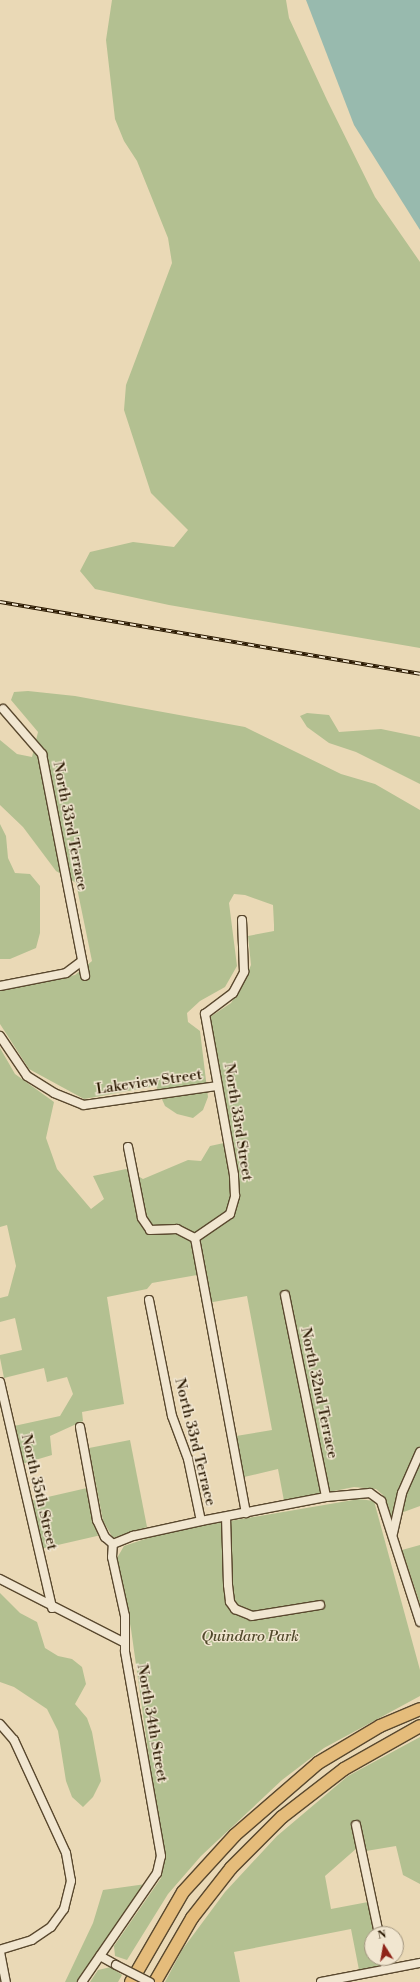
<!DOCTYPE html>
<html>
<head>
<meta charset="utf-8">
<style>
	body { margin:0 }
	#map { position:relative; width:420px; height:1982px; overflow:hidden; background:#ead9b6; font-family:"Libre Bodoni",serif }
	div>[style] { position:absolute }
	[style*='--x'] { left:calc(var(--x)*1px); top:calc(var(--y)*1px); width:calc(var(--w)*1px); rotate:calc(var(--a)*1deg) }
	.green>* { inset:0; background:#b3c091; transform-origin:0 0 }
	.water>* { inset:0; background:#98baae }
	.roads { filter:drop-shadow(1px 0 #59482e) drop-shadow(-1px 0 #59482e) drop-shadow(0 1px #59482e) drop-shadow(0 -1px #59482e) }
	.minor>* { height:8px; margin:-4px; padding:0 4px; transform-origin:4px; border-radius:4px; background:#f1e6d0 }
	.highway>* { height:12px; margin:-6px; padding:0 6px; transform-origin:6px; border-radius:6px; background:#e5bc7b }
	.rail>* { height:3.5px; margin-top:-1.75px; transform-origin:0; background:repeating-linear-gradient(90deg,#f1e6d0 0 6px,#291800 0 12px); box-sizing:border-box; border-block:1px solid #291800 }
	.bridges { filter:drop-shadow(1px 0 #59482e) drop-shadow(-1px 0 #59482e) drop-shadow(0 1px #59482e) drop-shadow(0 -1px #59482e) }
	.minor-bridge>* { height:8px; margin:-4px; padding:0 4px; transform-origin:4px; border-radius:4px; background:#f1e6d0 }
	span { translate:-50% -50%; white-space:nowrap; text-align:center; line-height:1.15; -webkit-text-stroke:3px #f1e6d0; paint-order:stroke }
	.street-label { font-size:15px; color:#291800 }
	.park-label { font-size:15px; color:#524a2c; font-style:italic }
	.north { position:absolute; left:364px; top:1926px; width:40px; height:40px; box-sizing:border-box; background:#f1e6d0; border:1px solid #a1947d; border-radius:50%; rotate:349deg; font-size:11px; font-weight:700; line-height:16px; text-align:center; color:#291800 }
	.north::after { content:''; display:block; margin:auto; width:14px; height:18px; background:#8f2418; clip-path:polygon(50% 0,100% 100%,50% 72%,0 100%) }
</style>
</head>
<body>
<div id="map">
	<div class="green">
		<div style="clip-path:polygon(112px 0,286px 0,289px 18px,327px 100px,375px 197px,420px 262px,420px 648px,169px 605px,95px 589px,80px 571px,90px 552px,133px 542px,174px 547px,188px 530px,151px 493px,124px 410px,126px 385px,172px 263px,168px 238px,137px 161px,124px 141px,115px 119px,106px 40px)"></div>
		<div style="clip-path:polygon(28px 691px,75px 696px,245px 727px,341px 774px,375px 784px,420px 810px,420px 1506px,390px 1517px,383px 1495px,376px 1489px,354px 1487px,284px 1501px,278px 1469px,244px 1477px,236px 1436px,272px 1430px,247px 1296px,202px 1304px,197px 1275px,152px 1283px,147px 1289px,107px 1297px,124px 1404px,82px 1412px,83px 1421px,50px 1436px,52px 1455px,22px 1464px,14px 1426px,60px 1416px,73px 1394px,67px 1377px,47px 1382px,44px 1368px,4px 1378px,0 1358px,0 1355px,22px 1350px,15px 1318px,0 1322px,0 1298px,8px 1296px,16px 1266px,7px 1225px,0 1227px,0 1048px,15px 1074px,54px 1102px,46px 1138px,57px 1169px,91px 1209px,104px 1199px,93px 1176px,126px 1169px,143px 1179px,188px 1160px,201px 1161px,210px 1146px,224px 1143px,229px 1175px,238px 1173px,210px 1017px,231px 1003px,242px 985px,251px 965px,248px 936px,274px 931px,274px 925px,273px 905px,245px 895px,234px 894px,229px 903px,237px 966px,225px 987px,200px 1001px,187px 1013px,188px 1022px,200px 1031px,208px 1097px,203px 1110px,193px 1118px,177px 1114px,165px 1106px,156px 1086px,84px 1099px,29px 1069px,0 1024px,0 991px,75px 975px,92px 961px,76px 883px,56px 871px,23px 827px,0 805px,0 740px,17px 754px,32px 757px,38px 732px,11px 700px,14px 692px)"></div>
		<div style="clip-path:polygon(307px 713px,329px 715px,339px 732px,381px 729px,420px 737px,420px 784px,356px 752px,329px 743px,307px 727px,300px 716px)"></div>
		<div style="clip-path:polygon(0 824px,6px 836px,8px 858px,15px 873px,30px 874px,40px 886px,40px 933px,36px 948px,10px 959px,0 959px)"></div>
		<div style="clip-path:polygon(130px 1440px,147px 1527px,113px 1538px,103px 1521px,89px 1448px)"></div>
		<div style="left:87px;top:1488px;width:49px;height:57px;rotate:77deg"></div>
		<div style="clip-path:polygon(359px 1499px,374px 1501px,420px 1670px,420px 1696px,324px 1748px,282px 1780px,201px 1856px,168px 1894px,127px 1960px,115px 1956px,114px 1946px,161px 1878px,164px 1865px,131px 1629px,117px 1558px,124px 1546px,166px 1532px)"></div>
		<div style="clip-path:polygon(420px 1545px,420px 1604px,402px 1550px)"></div>
		<div style="clip-path:polygon(0 1593px,20px 1613px,37px 1622px,45px 1648px,58px 1656px,72px 1659px,82px 1667px,86px 1684px,75px 1704px,87px 1718px,92px 1732px,101px 1781px,93px 1797px,83px 1807px,72px 1797px,66px 1781px,58px 1731px,47px 1709px,14px 1687px,0 1682px)"></div>
		<div style="clip-path:polygon(420px 1737px,420px 1884px,403px 1875px,396px 1846px,366px 1851px,358px 1821px,352px 1823px,357px 1848px,325px 1876px,331px 1909px,368px 1902px,375px 1934px,372px 1934px,372px 1958px,381px 1958px,381px 1966px,359px 1970px,351px 1929px,234px 1952px,240px 1982px,165px 1982px,182px 1950px,225px 1892px,277px 1836px,348px 1776px)"></div>
		<div style="clip-path:polygon(146px 1884px,78px 1982px,65px 1982px,93px 1923px,103px 1890px)"></div>
		<div style="clip-path:polygon(111px 1967px,122px 1975px,118px 1982px,90px 1982px,98px 1970px)"></div>
	</div>
	<div class="water">
		<div style="clip-path:polygon(306px 0,420px 0,420px 230px,354px 125px)"></div>
	</div>
	<div class="roads">
		<div class="minor">
			<div style="--x:3;--y:709;--w:60;--a:49.1"></div>
			<div style="--x:42;--y:754;--w:226;--a:79"></div>
			<div style="--x:0;--y:986;--w:67;--a:-11.1"></div>
			<div style="--x:66;--y:973;--w:20;--a:-37"></div>
			<div style="--x:0;--y:1036;--w:48;--a:56"></div>
			<div style="--x:27;--y:1076;--w:32;--a:32"></div>
			<div style="--x:54;--y:1093;--w:32;--a:22"></div>
			<div style="--x:84;--y:1105;--w:135;--a:-8.1"></div>
			<div style="--x:128;--y:1147;--w:72;--a:78.8"></div>
			<div style="--x:142;--y:1218;--w:14;--a:56"></div>
			<div style="--x:150;--y:1230;--w:27;--a:-2"></div>
			<div style="--x:177;--y:1229;--w:20;--a:27"></div>
			<div style="--x:195;--y:1238;--w:42;--a:-34.4"></div>
			<div style="--x:230;--y:1214;--w:19;--a:-74"></div>
			<div style="--x:235;--y:1196;--w:21;--a:-93"></div>
			<div style="--x:234;--y:1175;--w:164;--a:-100.2"></div>
			<div style="--x:205;--y:1014;--w:35;--a:-37"></div>
			<div style="--x:233;--y:993;--w:24;--a:-62"></div>
			<div style="--x:244;--y:972;--w:52;--a:-92.2"></div>
			<div style="--x:195;--y:1238;--w:280;--a:79.5"></div>
			<div style="--x:285;--y:1295;--w:206;--a:78.5"></div>
			<div style="--x:149;--y:1300;--w:118;--a:78.8"></div>
			<div style="--x:172;--y:1416;--w:46;--a:69.6"></div>
			<div style="--x:188;--y:1459;--w:63;--a:78.2"></div>
			<div style="--x:0;--y:1382;--w:232;--a:77"></div>
			<div style="--x:80;--y:1427;--w:95;--a:79.6"></div>
			<div style="--x:97;--y:1520;--w:19;--a:65"></div>
			<div style="--x:105;--y:1537;--w:11;--a:41"></div>
			<div style="--x:226;--y:1517;--w:68;--a:88.3"></div>
			<div style="--x:228;--y:1585;--w:17;--a:83"></div>
			<div style="--x:230;--y:1602;--w:9;--a:54"></div>
			<div style="--x:235;--y:1609;--w:18;--a:22"></div>
			<div style="--x:252;--y:1616;--w:69;--a:-9.2"></div>
			<div style="--x:393;--y:1533;--w:41;--a:-77.3"></div>
			<div style="--x:402;--y:1493;--w:45;--a:-66.3"></div>
			<div style="--x:113;--y:1544;--w:22;--a:-22"></div>
			<div style="--x:133;--y:1536;--w:70;--a:-12.4"></div>
			<div style="--x:201;--y:1521;--w:127;--a:-10.9"></div>
			<div style="--x:326;--y:1497;--w:44;--a:-5.2"></div>
			<div style="--x:370;--y:1493;--w:14;--a:36"></div>
			<div style="--x:381;--y:1501;--w:127;--a:72.1"></div>
			<div style="--x:0;--y:1579;--w:140;--a:27.1"></div>
			<div style="--x:0;--y:1724;--w:21;--a:49"></div>
			<div style="--x:14;--y:1740;--w:124;--a:65.3"></div>
			<div style="--x:66;--y:1853;--w:28;--a:80"></div>
			<div style="--x:71;--y:1881;--w:29;--a:104"></div>
			<div style="--x:64;--y:1909;--w:22;--a:126"></div>
			<div style="--x:51;--y:1927;--w:23;--a:146"></div>
			<div style="--x:32;--y:1940;--w:34;--a:163"></div>
			<div style="--x:356;--y:1825;--w:111;--a:78.1"></div>
			<div style="--x:0;--y:1952;--w:31;--a:79"></div>
			<div style="--x:100;--y:1956;--w:18;--a:29"></div>
			<div style="--x:384;--y:1958;--w:11;--a:80"></div>
			<div style="--x:82;--y:1982;--w:132;--a:-55.5"></div>
			<div style="--x:157;--y:1873;--w:17;--a:-77"></div>
			<div style="--x:161;--y:1856;--w:208;--a:-100"></div>
			<div style="--x:125;--y:1651;--w:35;--a:-90"></div>
			<div style="--x:125;--y:1616;--w:60;--a:-102.4"></div>
			<div style="--x:112;--y:1557;--w:13;--a:-86"></div>
			<div style="--x:321;--y:1982;--w:101;--a:-10.9"></div>
		</div>
		<div class="highway">
			<div style="--x:131;--y:1982;--w:104;--a:-60"></div>
			<div style="--x:183;--y:1892;--w:77;--a:-47.6"></div>
			<div style="--x:235;--y:1835;--w:110;--a:-40.9"></div>
			<div style="--x:318;--y:1763;--w:72;--a:-30.8"></div>
			<div style="--x:380;--y:1726;--w:43;--a:-23"></div>
			<div style="--x:155;--y:1982;--w:74;--a:-60"></div>
			<div style="--x:192;--y:1918;--w:63;--a:-52"></div>
			<div style="--x:231;--y:1868;--w:72;--a:-45"></div>
			<div style="--x:282;--y:1817;--w:78;--a:-37.7"></div>
			<div style="--x:344;--y:1769;--w:87;--a:-29.5"></div>
		</div>
	</div>
	<div class="rail">
		<div style="--x:0;--y:602;--w:426;--a:9.7"></div>
	</div>
	<div class="bridges">
		<div class="minor-bridge">
			<div style="--x:116;--y:1965;--w:38;--a:27"></div>
		</div>
	</div>
	<div class="street-label">
		<span style="left:70px;top:826px;rotate:79deg">North 33rd Terrace</span>
		<span style="left:149px;top:1082px;rotate:-8deg">Lakeview Street</span>
		<span style="left:238px;top:1122px;rotate:81deg">North 33rd Street</span>
		<span style="left:319px;top:1393px;rotate:78deg">North 32nd Terrace</span>
		<span style="left:195px;top:1442px;rotate:76deg">North 33rd Terrace</span>
		<span style="left:39px;top:1492px;rotate:77deg">North 35th Street</span>
		<span style="left:152px;top:1723px;rotate:80deg">North 34th Street</span>
	</div>
	<div class="park-label">
		<span style="left:250px;top:1637px">Quindaro Park</span>
	</div>
	<div class="north">N</div>
</div>
</body>
</html>
